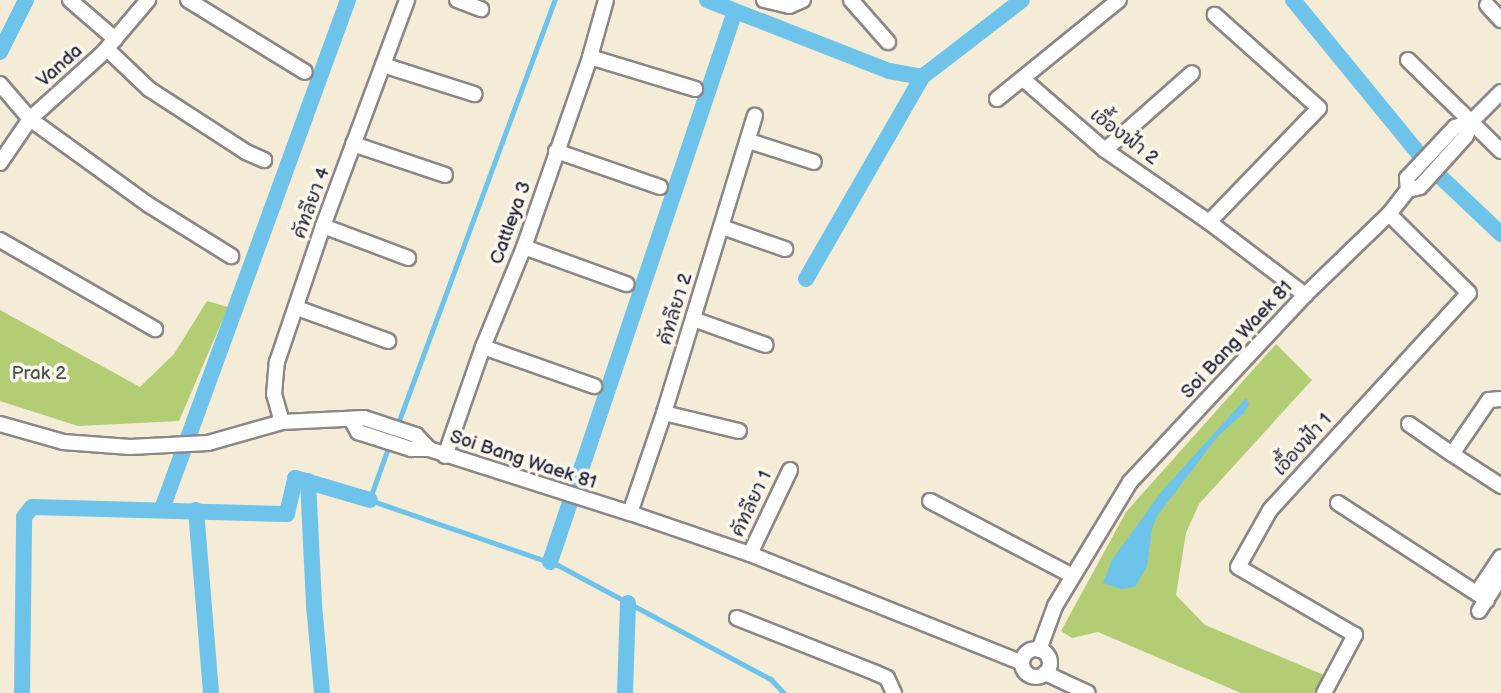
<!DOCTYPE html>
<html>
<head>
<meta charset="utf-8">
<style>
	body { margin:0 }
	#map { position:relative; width:1501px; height:693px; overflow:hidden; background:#f4ecd6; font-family:"Balsamiq Sans","Playpen Sans Thai",sans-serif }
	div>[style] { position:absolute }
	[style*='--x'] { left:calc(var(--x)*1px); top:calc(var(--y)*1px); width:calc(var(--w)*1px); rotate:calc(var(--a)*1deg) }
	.green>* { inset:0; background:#b2cd73 }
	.water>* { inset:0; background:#6ec3eb }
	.stream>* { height:4.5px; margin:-2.25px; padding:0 2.25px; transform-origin:2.25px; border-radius:2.25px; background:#6ec3eb }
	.canal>* { height:16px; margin:-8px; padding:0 8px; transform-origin:8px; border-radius:8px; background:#6ec3eb }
	.roads { filter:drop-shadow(2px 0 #8b8788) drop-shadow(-2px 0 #8b8788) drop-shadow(0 2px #8b8788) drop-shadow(0 -2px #8b8788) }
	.minor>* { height:14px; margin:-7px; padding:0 7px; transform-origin:7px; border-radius:7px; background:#fff }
	.minor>.ring { margin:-7px; padding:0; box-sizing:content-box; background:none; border:14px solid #fff; border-radius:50% }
	span { translate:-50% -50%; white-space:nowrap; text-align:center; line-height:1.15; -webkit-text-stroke:7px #fbf7ec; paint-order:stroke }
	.street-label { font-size:19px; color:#22223b }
	.park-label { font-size:19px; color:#4d554c }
</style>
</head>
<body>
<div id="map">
	<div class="green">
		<div style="clip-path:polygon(207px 301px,228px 307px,179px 421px,78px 426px,0 401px,0 310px,140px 387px,174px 354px)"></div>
		<div style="clip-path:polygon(1276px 344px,1312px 380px,1199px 504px,1186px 533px,1176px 595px,1205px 625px,1324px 675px,1315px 693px,1241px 693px,1098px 632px,1072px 638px,1061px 631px,1126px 512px)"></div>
	</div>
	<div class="water">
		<div style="clip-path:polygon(1246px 398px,1249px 404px,1244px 413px,1218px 436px,1157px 516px,1152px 529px,1147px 566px,1135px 587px,1121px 589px,1103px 583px,1112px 560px,1162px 491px)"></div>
	</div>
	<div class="stream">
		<div style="--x:397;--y:426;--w:454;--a:-69.7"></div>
		<div style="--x:390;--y:444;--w:59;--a:109.7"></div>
		<div style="--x:370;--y:500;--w:199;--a:19.1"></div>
		<div style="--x:558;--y:565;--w:242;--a:28.2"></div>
		<div style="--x:771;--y:679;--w:19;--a:47"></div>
	</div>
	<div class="canal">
		<div style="--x:707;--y:0;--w:195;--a:21.3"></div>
		<div style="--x:889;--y:71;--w:34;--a:10"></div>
		<div style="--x:922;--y:77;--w:126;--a:-37.6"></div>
		<div style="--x:1293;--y:0;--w:215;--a:50.7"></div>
		<div style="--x:1429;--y:166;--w:99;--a:43.4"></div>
		<div style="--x:0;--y:52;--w:58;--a:-63.4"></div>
		<div style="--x:806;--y:279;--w:233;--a:-60.1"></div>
		<div style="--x:308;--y:481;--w:124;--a:87.2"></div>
		<div style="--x:314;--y:605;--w:88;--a:84.8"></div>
		<div style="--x:162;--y:509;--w:542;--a:-69.93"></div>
		<div style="--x:196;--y:510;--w:184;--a:85.3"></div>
		<div style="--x:550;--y:562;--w:581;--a:-71.44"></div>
		<div style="--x:22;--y:693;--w:176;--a:-89.3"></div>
		<div style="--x:24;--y:517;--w:13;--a:-51"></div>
		<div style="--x:32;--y:507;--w:255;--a:1.6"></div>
		<div style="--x:287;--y:514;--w:37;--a:-77"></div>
		<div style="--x:295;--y:478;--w:78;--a:16.3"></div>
		<div style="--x:625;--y:693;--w:90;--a:-88.1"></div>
	</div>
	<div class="roads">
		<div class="minor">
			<div style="--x:70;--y:0;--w:60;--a:40.9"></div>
			<div style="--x:188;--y:0;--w:137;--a:31.6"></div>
			<div style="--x:457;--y:0;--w:26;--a:21"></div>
			<div style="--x:764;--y:0;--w:26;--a:13"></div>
			<div style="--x:789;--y:6;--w:15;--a:-23"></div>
			<div style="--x:851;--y:0;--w:56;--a:48.6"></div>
			<div style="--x:1487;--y:5;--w:21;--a:47"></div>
			<div style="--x:107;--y:49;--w:58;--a:43.6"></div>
			<div style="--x:149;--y:89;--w:116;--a:33"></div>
			<div style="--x:246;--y:152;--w:20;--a:24"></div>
			<div style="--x:590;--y:57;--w:110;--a:16.9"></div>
			<div style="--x:1408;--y:60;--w:130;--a:44.4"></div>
			<div style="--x:383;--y:65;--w:96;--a:17.7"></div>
			<div style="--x:1023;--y:79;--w:108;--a:40.9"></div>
			<div style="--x:1105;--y:150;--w:126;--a:34.7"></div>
			<div style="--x:1209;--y:222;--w:121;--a:37.2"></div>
			<div style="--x:0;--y:84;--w:46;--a:49.4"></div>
			<div style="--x:30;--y:119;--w:147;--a:35.9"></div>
			<div style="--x:149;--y:205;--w:97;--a:31.9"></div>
			<div style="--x:997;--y:99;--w:157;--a:-39.1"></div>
			<div style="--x:749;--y:141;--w:68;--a:17.9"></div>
			<div style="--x:353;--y:144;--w:97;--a:18.6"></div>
			<div style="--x:1105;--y:150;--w:116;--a:-41.5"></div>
			<div style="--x:556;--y:151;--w:110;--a:19.1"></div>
			<div style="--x:0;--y:163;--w:53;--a:-55.7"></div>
			<div style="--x:30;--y:119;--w:98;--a:-42.1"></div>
			<div style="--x:103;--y:53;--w:70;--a:-49.7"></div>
			<div style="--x:1408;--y:190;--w:12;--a:-14"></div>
			<div style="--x:1420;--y:187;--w:69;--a:-48"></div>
			<div style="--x:1466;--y:136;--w:16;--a:-68"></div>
			<div style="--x:1209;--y:222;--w:158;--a:-46"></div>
			<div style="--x:1319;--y:108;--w:140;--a:-138.2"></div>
			<div style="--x:323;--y:226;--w:91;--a:20.6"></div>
			<div style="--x:722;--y:227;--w:67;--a:19.2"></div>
			<div style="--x:0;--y:240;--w:179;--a:29.9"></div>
			<div style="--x:524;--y:247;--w:109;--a:19.9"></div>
			<div style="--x:297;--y:308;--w:97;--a:19.9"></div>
			<div style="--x:693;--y:319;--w:77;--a:19.6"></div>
			<div style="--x:483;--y:347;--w:118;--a:19.4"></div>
			<div style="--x:1501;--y:399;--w:12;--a:175"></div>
			<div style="--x:1489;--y:400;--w:65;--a:124.4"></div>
			<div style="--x:1452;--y:454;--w:59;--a:33.1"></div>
			<div style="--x:664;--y:413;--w:77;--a:13.5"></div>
			<div style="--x:352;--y:421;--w:13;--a:61"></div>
			<div style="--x:358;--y:432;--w:56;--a:17.8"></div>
			<div style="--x:411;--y:449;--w:18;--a:0"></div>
			<div style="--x:429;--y:449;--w:211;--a:17.7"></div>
			<div style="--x:630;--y:513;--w:127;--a:18.9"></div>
			<div style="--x:750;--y:554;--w:293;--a:21.8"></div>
			<div style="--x:282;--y:422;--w:29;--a:-106"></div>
			<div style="--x:274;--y:394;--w:32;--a:-85"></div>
			<div style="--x:277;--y:362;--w:144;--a:-71.3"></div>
			<div style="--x:323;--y:226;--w:241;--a:-69.6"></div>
			<div style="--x:0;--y:424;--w:66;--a:15.9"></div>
			<div style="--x:63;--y:442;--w:67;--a:4.3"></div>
			<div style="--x:130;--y:447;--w:78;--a:-2.9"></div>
			<div style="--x:208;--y:443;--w:77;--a:-15.8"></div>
			<div style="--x:282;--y:422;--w:82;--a:-2.8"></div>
			<div style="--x:364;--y:418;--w:55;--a:18.1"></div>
			<div style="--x:416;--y:435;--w:19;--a:47"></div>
			<div style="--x:1409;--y:424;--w:52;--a:34.9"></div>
			<div style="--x:445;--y:456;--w:115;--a:-70.8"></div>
			<div style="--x:483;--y:347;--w:108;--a:-67.7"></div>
			<div style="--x:524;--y:247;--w:201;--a:-70.8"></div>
			<div style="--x:590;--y:57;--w:59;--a:-74.3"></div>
			<div style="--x:930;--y:501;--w:161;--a:27.7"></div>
			<div style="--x:1338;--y:503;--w:178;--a:33.1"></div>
			<div style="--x:630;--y:513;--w:106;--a:-71.2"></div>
			<div style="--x:664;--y:413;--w:311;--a:-73"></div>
			<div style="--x:750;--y:554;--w:93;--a:-64.5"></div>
			<div style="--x:1477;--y:593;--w:43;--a:-56.3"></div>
			<div style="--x:1479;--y:611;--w:40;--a:-57.1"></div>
			<div style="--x:737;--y:618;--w:149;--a:21.6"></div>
			<div style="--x:876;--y:673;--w:12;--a:24"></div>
			<div style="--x:887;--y:678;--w:17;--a:65"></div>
			<div class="ring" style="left:1022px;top:649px;width:14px;height:14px"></div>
			<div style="--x:1039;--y:650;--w:47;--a:-70"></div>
			<div style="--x:1055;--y:606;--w:145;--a:-58.8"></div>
			<div style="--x:1130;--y:482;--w:256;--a:-46.9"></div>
			<div style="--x:1305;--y:295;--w:117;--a:-44"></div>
			<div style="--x:1389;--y:214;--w:31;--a:-52"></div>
			<div style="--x:1408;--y:190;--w:12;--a:-95"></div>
			<div style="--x:1407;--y:178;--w:70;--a:-46.7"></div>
			<div style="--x:1455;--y:127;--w:18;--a:-19"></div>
			<div style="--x:1472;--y:121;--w:41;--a:-45"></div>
			<div style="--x:1045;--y:673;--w:47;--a:24.9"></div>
			<div style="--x:1324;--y:693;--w:66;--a:-61.9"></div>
			<div style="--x:1355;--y:635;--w:135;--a:-149.8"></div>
			<div style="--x:1238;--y:567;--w:65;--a:-60.7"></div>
			<div style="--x:1270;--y:510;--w:294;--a:-47.5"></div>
			<div style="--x:1469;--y:293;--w:112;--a:-135.4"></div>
		</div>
	</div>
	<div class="street-label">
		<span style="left:60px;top:66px;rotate:-42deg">Vanda</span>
		<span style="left:1124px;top:137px;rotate:37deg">เอื้องฟ้า 2</span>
		<span style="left:312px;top:203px;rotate:-70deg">คัทลียา 4</span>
		<span style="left:511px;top:223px;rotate:-70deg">Cattleya 3</span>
		<span style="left:676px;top:309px;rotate:-73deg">คัทลียา 2</span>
		<span style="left:1237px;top:340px;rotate:-47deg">Soi Bang Waek 81</span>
		<span style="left:1303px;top:445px;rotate:-48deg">เอื้องฟ้า 1</span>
		<span style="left:523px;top:460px;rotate:18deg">Soi Bang Waek 81</span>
		<span style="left:752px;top:504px;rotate:-65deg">คัทลียา 1</span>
	</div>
	<div class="park-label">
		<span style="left:39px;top:374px">Prak 2</span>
	</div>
</div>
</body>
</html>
